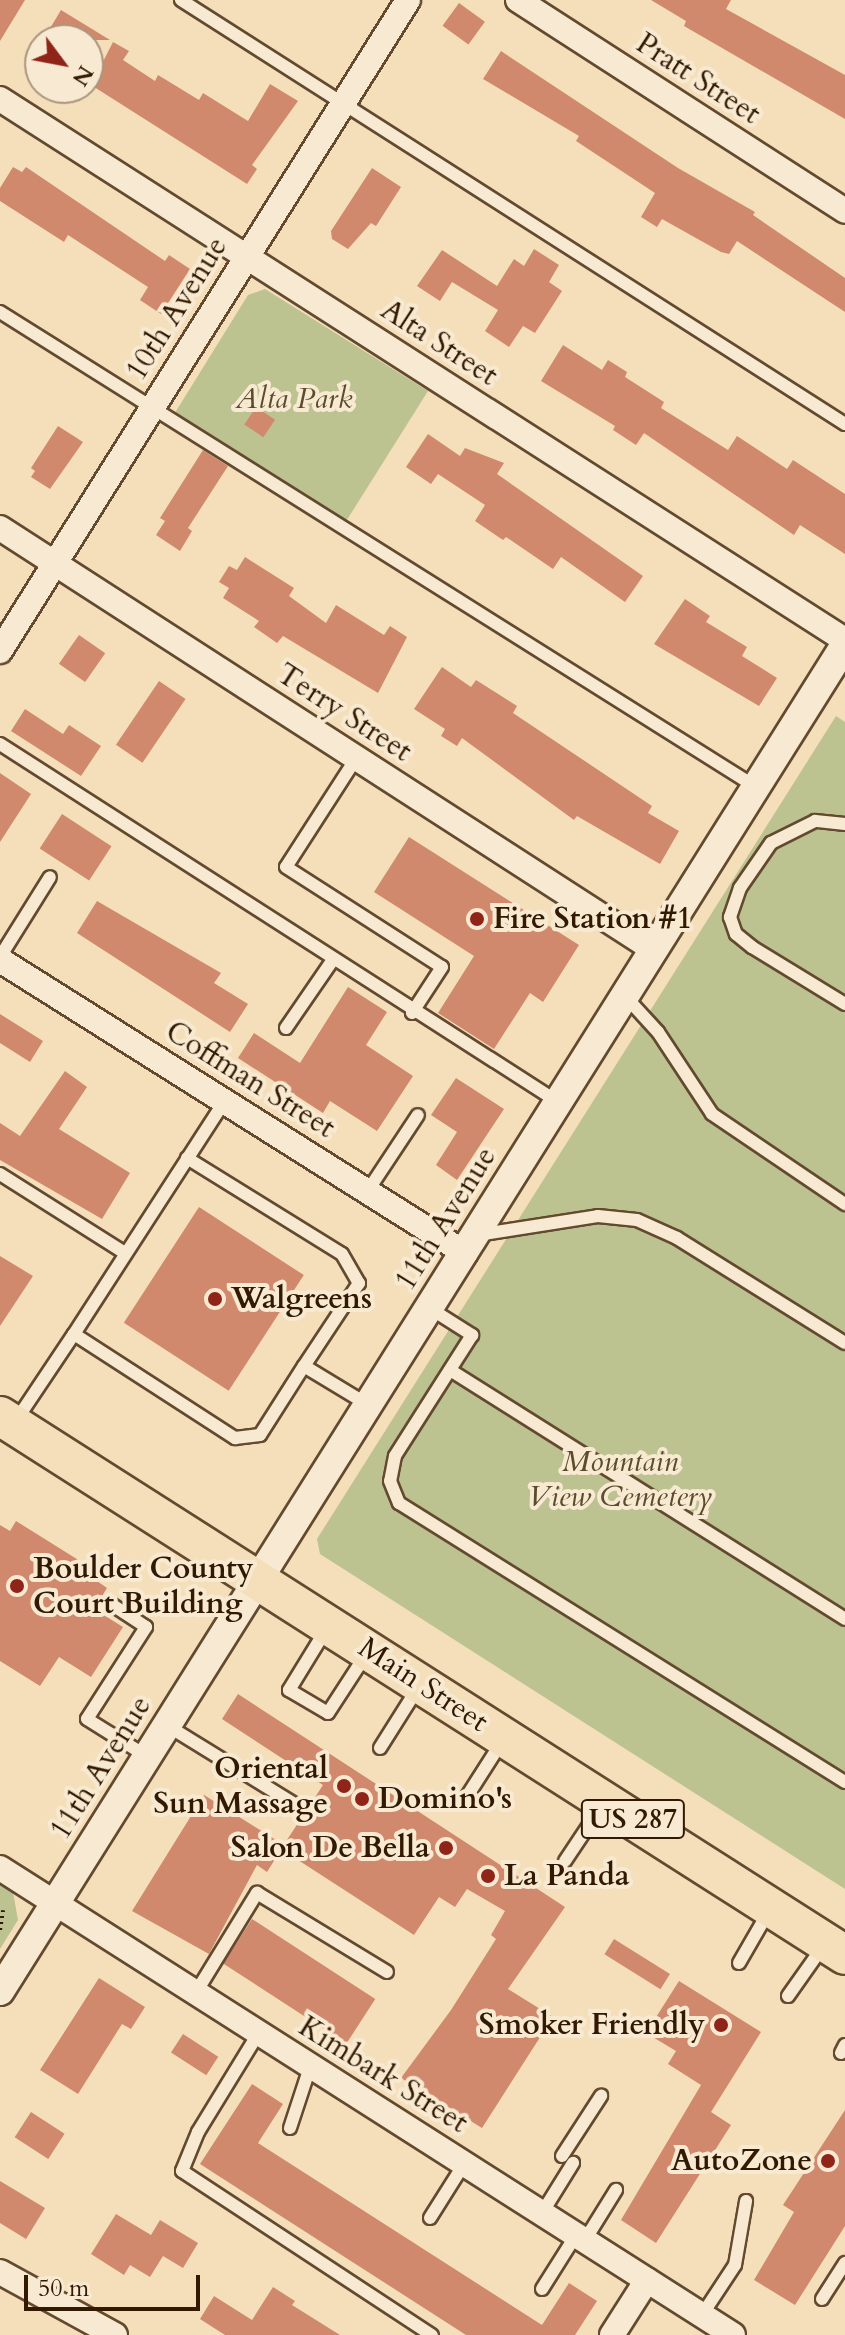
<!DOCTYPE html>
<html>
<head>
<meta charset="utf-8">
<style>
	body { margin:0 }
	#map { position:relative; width:845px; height:2335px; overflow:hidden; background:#f5dfba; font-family:Cardo,serif }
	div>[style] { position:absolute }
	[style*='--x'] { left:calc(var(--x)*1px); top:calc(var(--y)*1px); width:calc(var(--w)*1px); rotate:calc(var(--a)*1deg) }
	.green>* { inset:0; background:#bcc290 }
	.building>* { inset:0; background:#d0896d; transform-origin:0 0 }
	.path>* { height:4px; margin-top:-2px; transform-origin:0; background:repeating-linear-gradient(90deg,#321901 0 2px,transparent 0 6px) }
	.roads { filter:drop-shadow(2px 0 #634a2f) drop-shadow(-2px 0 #634a2f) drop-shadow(0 2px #634a2f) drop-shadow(0 -2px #634a2f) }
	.service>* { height:12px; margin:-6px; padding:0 6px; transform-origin:6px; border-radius:6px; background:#f8ead2 }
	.minor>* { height:24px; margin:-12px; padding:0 12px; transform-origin:12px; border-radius:12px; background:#f8ead2 }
	.tertiary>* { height:28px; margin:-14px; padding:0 14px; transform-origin:14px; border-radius:14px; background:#f8ead2 }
	.trunk>* { height:38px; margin:-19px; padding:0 19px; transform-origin:19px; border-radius:19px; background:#f5dfba }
	.dots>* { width:22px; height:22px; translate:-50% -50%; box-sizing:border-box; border:4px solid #f8ead2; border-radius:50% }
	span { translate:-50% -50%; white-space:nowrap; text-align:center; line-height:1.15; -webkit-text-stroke:8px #f8ead2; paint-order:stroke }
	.shield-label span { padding:2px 6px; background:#f8ead2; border:2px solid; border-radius:6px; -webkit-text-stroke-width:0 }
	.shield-label { font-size:28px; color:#321901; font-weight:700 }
	.street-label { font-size:30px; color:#321901 }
	.park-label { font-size:30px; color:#5b4c2c; font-style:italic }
	.poi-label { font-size:30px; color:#321901; font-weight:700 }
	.left { translate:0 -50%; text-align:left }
	.right { translate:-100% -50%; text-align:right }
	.north { position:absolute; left:24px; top:24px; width:80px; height:80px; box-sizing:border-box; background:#f8ead2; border:2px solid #a9967e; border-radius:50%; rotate:122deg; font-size:22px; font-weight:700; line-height:32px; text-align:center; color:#321901 }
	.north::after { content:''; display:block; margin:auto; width:28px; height:36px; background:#8f2418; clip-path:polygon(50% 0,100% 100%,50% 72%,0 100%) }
	.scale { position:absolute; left:24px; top:2275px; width:176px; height:36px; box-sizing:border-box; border:4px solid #321901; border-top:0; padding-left:10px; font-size:24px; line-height:28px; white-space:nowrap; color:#321901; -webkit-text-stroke:6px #f8ead2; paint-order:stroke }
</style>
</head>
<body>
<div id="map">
	<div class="green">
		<div style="clip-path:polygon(265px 289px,428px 391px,345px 523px,173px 416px,248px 295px)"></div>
		<div style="clip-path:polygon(836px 716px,845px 722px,845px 1889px,320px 1554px,317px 1539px)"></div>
		<div style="clip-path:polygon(0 1884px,13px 1892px,18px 1920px,0 1949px)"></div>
	</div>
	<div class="building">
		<div style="clip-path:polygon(0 0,25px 0,0 41px)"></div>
		<div style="clip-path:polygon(651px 0,731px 0,726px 9px,845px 75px,845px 119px,684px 26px,686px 21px)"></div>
		<div style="left:459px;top:3px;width:32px;height:28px;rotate:36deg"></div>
		<div style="clip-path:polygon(61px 10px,110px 40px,43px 40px)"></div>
		<div style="clip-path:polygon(113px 42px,129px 51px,123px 60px,155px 81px,158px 75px,199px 100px,203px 93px,248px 121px,270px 84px,298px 101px,252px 165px,257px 169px,247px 184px,91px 85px)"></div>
		<div style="clip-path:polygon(501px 51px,678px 168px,755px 212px,753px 215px,845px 278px,845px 312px,737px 241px,729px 254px,721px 252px,662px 219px,657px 227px,641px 217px,655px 193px,576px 141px,579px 136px,483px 79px)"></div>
		<div style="clip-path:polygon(13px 167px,22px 172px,26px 167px,165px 261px,169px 255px,190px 269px,161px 314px,140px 300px,148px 287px,68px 235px,64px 242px,0 201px,0 188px)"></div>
		<div style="clip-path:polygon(372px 168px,401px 187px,376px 226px,371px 223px,348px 249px,332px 239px,331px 231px)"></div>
		<div style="clip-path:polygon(534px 249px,559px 265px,549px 282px,562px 291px,535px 333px,523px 326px,509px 347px,485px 331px,498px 310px,452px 282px,440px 301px,417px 286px,442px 250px,497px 286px,514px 259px,524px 266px)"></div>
		<div style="clip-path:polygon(563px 345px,602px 370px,608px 360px,627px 372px,625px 377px,664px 402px,661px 408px,728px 450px,737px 436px,787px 469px,793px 460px,845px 494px,845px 554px,800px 525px,794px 535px,644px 433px,636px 445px,613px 430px,615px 426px,541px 381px)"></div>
		<div style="left:256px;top:407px;width:23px;height:21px;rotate:34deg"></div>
		<div style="clip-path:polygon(58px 426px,83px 442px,50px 489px,31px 477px,35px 471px,31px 468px)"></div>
		<div style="clip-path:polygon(428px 434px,460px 456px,465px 448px,504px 463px,497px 474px,643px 576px,625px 602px,561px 557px,553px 569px,506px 537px,503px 540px,475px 521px,485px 505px,438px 474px,431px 484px,406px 467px)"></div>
		<div style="clip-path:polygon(203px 450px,228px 466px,188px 528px,192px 531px,180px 551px,156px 535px,165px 521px,160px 518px)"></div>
		<div style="clip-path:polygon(245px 557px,294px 588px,289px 596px,326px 623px,336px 605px,384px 635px,390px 626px,407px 637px,378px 693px,283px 636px,277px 643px,254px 627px,259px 621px,223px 598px,229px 588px,219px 582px,229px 566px,237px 570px)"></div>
		<div style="clip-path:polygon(685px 599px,710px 616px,706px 622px,747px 647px,742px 656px,777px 678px,759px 706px,654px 644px)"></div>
		<div style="left:79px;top:635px;width:32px;height:35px;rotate:35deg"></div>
		<div style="clip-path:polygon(442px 667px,471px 687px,476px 680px,517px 706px,513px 713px,652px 806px,648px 813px,679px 831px,660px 864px,577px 816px,574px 820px,462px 738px,457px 746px,441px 736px,445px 729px,414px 709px)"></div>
		<div style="left:159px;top:681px;width:32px;height:77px;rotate:34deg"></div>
		<div style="clip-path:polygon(25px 709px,63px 734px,69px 725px,101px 746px,81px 776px,11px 731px)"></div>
		<div style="clip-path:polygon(0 773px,31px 794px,0 842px)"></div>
		<div style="left:62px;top:814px;width:59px;height:41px;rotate:33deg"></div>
		<div style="clip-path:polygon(409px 837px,579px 945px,543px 1002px,530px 993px,494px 1049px,438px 1013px,474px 956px,374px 892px)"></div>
		<div style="clip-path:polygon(97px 901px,221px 973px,214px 983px,248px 1004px,230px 1032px,77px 933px)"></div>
		<div style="clip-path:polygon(348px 987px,387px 1012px,366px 1045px,413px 1076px,377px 1131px,330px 1101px,323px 1113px,238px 1058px,254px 1033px,300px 1063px)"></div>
		<div style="clip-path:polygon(0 1014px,43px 1041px,30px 1062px,0 1043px)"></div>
		<div style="clip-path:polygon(65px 1071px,87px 1087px,59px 1129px,130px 1173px,102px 1219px,0 1160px,0 1123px,20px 1136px)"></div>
		<div style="clip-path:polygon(456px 1078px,504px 1109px,457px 1180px,436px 1165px,457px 1132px,431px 1115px)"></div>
		<div style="left:199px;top:1207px;width:125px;height:138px;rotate:33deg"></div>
		<div style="clip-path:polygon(0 1256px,33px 1276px,0 1326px)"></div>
		<div style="clip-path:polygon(16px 1521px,88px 1566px,84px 1572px,107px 1588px,94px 1609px,123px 1627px,91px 1677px,59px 1657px,40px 1686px,0 1661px,0 1525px,10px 1531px)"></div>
		<div style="clip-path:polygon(238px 1694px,565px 1907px,508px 1989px,553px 2017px,482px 2128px,401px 2078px,451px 2010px,496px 1939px,491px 1935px,505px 1911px,467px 1889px,455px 1907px,439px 1897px,414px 1935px,281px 1849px,323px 1785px,222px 1719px)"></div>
		<div style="clip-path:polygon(204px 1795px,284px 1845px,267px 1872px,257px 1865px,209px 1954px,132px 1911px)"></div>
		<div style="left:252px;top:1919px;width:147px;height:53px;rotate:33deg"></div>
		<div style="left:614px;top:1939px;width:66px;height:18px;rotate:32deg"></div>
		<div style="clip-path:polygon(99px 1978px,145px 2007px,131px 2029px,122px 2024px,78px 2094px,40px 2070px)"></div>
		<div style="clip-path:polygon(679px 1981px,761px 2032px,711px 2112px,731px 2125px,656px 2243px,621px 2220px,701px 2085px,668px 2064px,676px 2051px,646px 2033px)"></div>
		<div style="left:183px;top:2034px;width:42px;height:22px;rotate:33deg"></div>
		<div style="clip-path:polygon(252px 2084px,283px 2104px,258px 2143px,542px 2325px,569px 2283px,597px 2301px,575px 2335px,466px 2335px,200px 2164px)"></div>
		<div style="clip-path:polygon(845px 2110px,845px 2226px,795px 2305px,754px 2280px,794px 2212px,783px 2205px)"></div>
		<div style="left:31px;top:2112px;width:40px;height:30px;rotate:33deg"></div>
		<div style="clip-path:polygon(0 2181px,45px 2208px,26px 2239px,0 2223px)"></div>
		<div style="clip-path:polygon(116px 2214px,151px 2235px,160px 2220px,198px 2243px,183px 2268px,163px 2256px,150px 2277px,130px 2265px,124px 2275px,91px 2254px)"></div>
		<div style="clip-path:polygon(273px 2287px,295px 2301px,292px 2305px,340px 2335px,225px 2335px,200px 2319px,214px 2296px,252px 2320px)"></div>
	</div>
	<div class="path">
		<div style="--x:0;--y:1930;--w:20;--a:-81"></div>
	</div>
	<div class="roads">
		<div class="service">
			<div style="--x:181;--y:0;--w:788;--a:32.56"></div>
			<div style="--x:0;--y:312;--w:893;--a:32.14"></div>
			<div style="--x:0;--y:744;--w:663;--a:32.68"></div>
			<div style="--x:355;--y:760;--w:127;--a:122.8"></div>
			<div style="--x:286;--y:867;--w:185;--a:32.7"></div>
			<div style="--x:442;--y:967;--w:55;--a:123.1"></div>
			<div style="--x:845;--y:824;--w:30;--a:-174"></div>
			<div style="--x:815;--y:821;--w:49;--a:153.4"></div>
			<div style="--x:771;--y:843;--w:55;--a:124.6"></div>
			<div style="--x:740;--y:888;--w:31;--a:109"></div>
			<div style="--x:730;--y:917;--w:18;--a:71"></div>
			<div style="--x:736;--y:934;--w:21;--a:39"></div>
			<div style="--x:752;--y:947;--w:109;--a:31.5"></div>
			<div style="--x:0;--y:957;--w:94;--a:-58"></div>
			<div style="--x:625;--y:996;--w:49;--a:47.5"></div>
			<div style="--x:658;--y:1032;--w:98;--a:56.6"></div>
			<div style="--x:712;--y:1114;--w:161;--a:34.1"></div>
			<div style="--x:286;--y:1028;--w:81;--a:-55.5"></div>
			<div style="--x:187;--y:1158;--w:182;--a:31.8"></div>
			<div style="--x:342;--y:1254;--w:34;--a:60"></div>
			<div style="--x:359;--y:1283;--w:100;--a:123.5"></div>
			<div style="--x:304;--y:1366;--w:77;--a:31.2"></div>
			<div style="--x:0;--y:1174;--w:148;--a:32.3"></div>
			<div style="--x:367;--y:1192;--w:92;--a:-56.5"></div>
			<div style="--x:477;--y:1235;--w:122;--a:-8.9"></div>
			<div style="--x:598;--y:1216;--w:39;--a:6"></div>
			<div style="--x:637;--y:1220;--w:44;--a:24.2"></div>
			<div style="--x:677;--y:1238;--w:198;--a:32"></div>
			<div style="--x:431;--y:1309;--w:49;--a:32.4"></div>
			<div style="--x:472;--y:1335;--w:143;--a:122.5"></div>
			<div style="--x:395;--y:1456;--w:25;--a:101"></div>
			<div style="--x:390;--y:1481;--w:24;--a:68"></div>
			<div style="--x:399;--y:1503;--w:526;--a:32.03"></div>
			<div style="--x:74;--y:1334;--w:278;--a:-57.1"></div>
			<div style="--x:450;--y:1370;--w:467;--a:32.2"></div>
			<div style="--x:15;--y:1422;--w:106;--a:-56.2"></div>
			<div style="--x:74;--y:1334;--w:192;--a:32.9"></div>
			<div style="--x:235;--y:1438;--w:25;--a:-7"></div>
			<div style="--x:260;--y:1435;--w:82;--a:-57.5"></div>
			<div style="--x:111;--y:1604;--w:42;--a:33.3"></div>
			<div style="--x:146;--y:1627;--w:109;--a:122.7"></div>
			<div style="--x:87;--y:1719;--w:72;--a:31.9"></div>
			<div style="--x:327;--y:1628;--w:73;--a:121.5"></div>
			<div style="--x:289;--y:1690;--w:45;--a:30.5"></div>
			<div style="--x:328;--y:1713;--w:72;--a:-57"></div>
			<div style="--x:168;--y:1726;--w:150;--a:31.7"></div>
			<div style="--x:380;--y:1748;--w:73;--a:-57.8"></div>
			<div style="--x:464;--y:1801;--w:72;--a:-57.4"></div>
			<div style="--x:565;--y:1861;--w:69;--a:-56.3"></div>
			<div style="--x:739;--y:1963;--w:60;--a:-60"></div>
			<div style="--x:195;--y:1994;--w:119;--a:-58.5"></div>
			<div style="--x:257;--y:1893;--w:152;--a:31.3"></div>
			<div style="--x:788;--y:1996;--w:62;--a:-54.8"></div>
			<div style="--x:258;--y:2034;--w:115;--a:121.5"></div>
			<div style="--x:198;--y:2132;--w:42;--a:112.3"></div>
			<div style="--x:182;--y:2171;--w:299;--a:33.3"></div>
			<div style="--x:841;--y:2053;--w:9;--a:-63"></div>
			<div style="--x:290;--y:2128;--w:64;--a:-71.8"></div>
			<div style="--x:562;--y:2156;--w:72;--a:-57"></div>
			<div style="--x:542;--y:2213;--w:59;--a:-58.2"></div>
			<div style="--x:430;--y:2218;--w:64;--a:-57.8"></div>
			<div style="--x:585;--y:2240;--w:59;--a:-58.2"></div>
			<div style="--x:542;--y:2289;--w:64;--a:-57.8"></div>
			<div style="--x:822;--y:2299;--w:43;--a:-57.4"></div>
			<div style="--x:702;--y:2315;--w:60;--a:-56.6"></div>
			<div style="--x:735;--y:2265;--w:65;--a:-80.2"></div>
		</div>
		<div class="minor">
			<div style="--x:518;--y:0;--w:389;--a:32.8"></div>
			<div style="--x:0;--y:99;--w:1003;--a:32.63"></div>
			<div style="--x:0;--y:528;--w:778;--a:32.83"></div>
			<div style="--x:0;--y:651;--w:768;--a:-57.92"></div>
			<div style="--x:0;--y:960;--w:550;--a:32.22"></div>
			<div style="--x:0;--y:1868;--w:869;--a:32.5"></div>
			<div style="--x:0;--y:2272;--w:131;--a:28.7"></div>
			<div style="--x:612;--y:2335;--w:65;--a:-57.5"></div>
		</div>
		<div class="tertiary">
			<div style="--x:0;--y:1991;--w:1589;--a:-57.88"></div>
		</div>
		<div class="trunk">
			<div style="--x:0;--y:1416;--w:1002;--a:32.53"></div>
		</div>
	</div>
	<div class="dots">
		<div style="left:477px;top:919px;background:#8f2418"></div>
		<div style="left:215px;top:1299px;background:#8f2418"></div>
		<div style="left:17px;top:1586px;background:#8f2418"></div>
		<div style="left:344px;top:1786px;background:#8f2418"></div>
		<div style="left:362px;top:1799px;background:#8f2418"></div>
		<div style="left:446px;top:1848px;background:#8f2418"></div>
		<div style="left:488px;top:1876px;background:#8f2418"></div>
		<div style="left:721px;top:2025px;background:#8f2418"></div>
		<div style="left:828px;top:2161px;background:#8f2418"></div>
	</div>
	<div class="shield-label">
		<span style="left:633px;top:1819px">US 287</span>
	</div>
	<div class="street-label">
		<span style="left:698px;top:79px;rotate:33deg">Pratt Street</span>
		<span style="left:177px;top:309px;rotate:-58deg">10th Avenue</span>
		<span style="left:439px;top:343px;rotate:33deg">Alta Street</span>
		<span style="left:344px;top:713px;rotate:33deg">Terry Street</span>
		<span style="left:250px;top:1080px;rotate:32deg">Coffman Street</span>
		<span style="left:446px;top:1219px;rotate:-58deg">11th Avenue</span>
		<span style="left:423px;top:1685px;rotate:33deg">Main Street</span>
		<span style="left:101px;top:1768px;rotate:-58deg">11th Avenue</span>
		<span style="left:383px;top:2075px;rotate:32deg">Kimbark Street</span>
	</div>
	<div class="park-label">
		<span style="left:294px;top:399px">Alta Park</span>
		<span style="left:620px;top:1479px">Mountain<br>View Cemetery</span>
	</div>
	<div class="poi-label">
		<span class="left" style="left:493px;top:919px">Fire Station #1</span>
		<span class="left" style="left:231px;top:1299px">Walgreens</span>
		<span class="left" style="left:33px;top:1586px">Boulder County<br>Court Building</span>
		<span class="right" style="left:328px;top:1786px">Oriental<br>Sun Massage</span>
		<span class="left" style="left:378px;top:1799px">Domino's</span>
		<span class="right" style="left:430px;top:1848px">Salon De Bella</span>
		<span class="left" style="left:504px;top:1876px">La Panda</span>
		<span class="right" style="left:705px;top:2025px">Smoker Friendly</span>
		<span class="right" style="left:812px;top:2161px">AutoZone</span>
	</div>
	<div class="north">N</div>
	<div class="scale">50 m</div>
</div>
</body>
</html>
